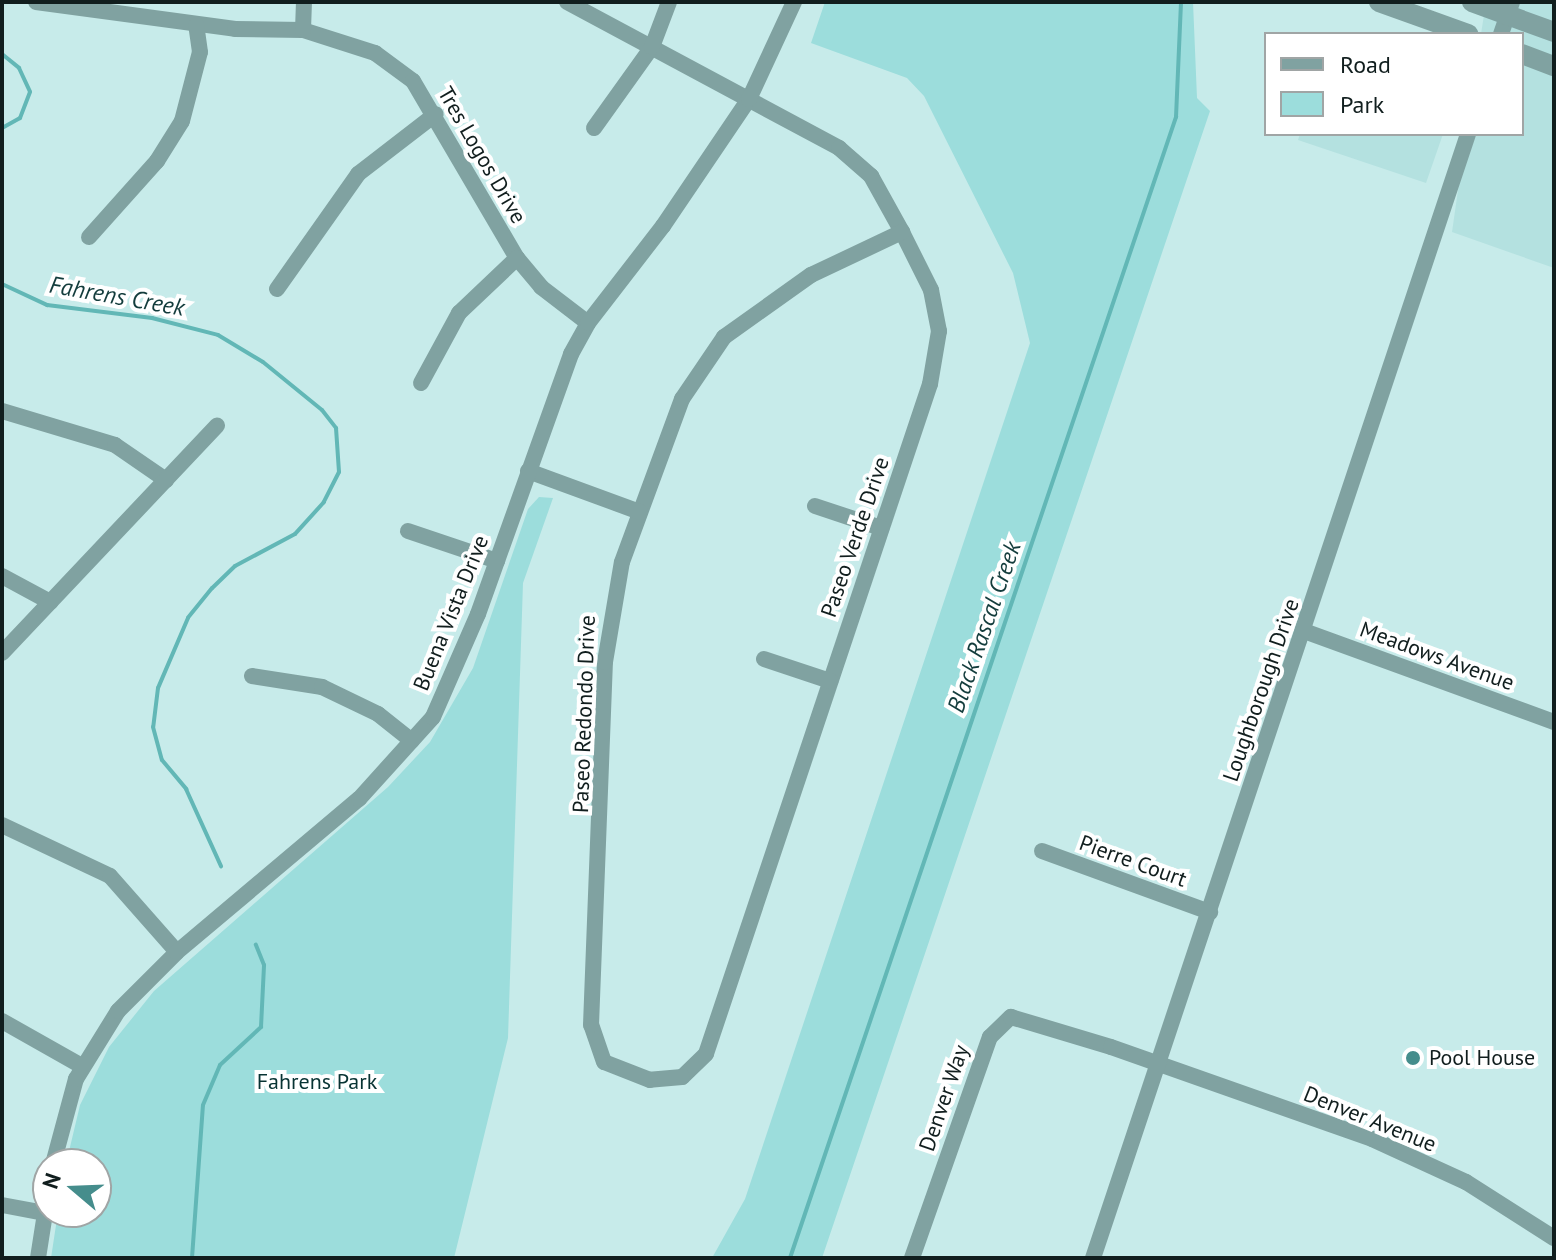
<!DOCTYPE html>
<html>
<head>
<meta charset="utf-8">
<style>
	body { margin:0 }
	#map { position:relative; width:1556px; height:1260px; overflow:hidden; background:#c7ebea; font-family:"PT Sans",sans-serif }
	div>[style] { position:absolute }
	[style*='--x'] { left:calc(var(--x)*1px); top:calc(var(--y)*1px); width:calc(var(--w)*1px); rotate:calc(var(--a)*1deg) }
	.built>* { inset:0; background:#b4e1e0 }
	.green>* { inset:0; background:#9cdddc }
	.stream>* { height:4px; margin:-2px; padding:0 2px; transform-origin:2px; border-radius:2px; background:#62b7b6 }
	.minor>* { height:16px; margin:-8px; padding:0 8px; transform-origin:8px; border-radius:8px; background:#80a2a1 }
	.tertiary>* { height:20px; margin:-10px; padding:0 10px; transform-origin:10px; border-radius:10px; background:#80a2a1 }
	.dots>* { width:22px; height:22px; translate:-50% -50%; box-sizing:border-box; border:4px solid #fff; border-radius:50% }
	span { translate:-50% -50%; white-space:nowrap; text-align:center; line-height:1.15; -webkit-text-stroke:8px #fff; paint-order:stroke }
	.street-label { font-size:22px; color:#111e1e }
	.poi-label { font-size:22px; color:#111e1e }
	.left { translate:0 -50%; text-align:left }
	.park-label { font-size:22px; color:#083333 }
	.water-label { font-size:24px; color:#133c3c; font-style:italic }
	.frame { position:absolute; inset:0; border:4px solid #111e1e; pointer-events:none }
	.legend { position:absolute; left:1264px; top:32px; width:260px; height:104px; box-sizing:border-box; background:#fff; border:2px solid #a0a5a5; margin:0; padding:10px 14px; list-style:none; font-size:24px; color:#111e1e }
	.legend li { display:flex; align-items:center; gap:16px; height:40px }
	.legend b { width:40px; border:2px solid #a0a5a5 }
	.north { position:absolute; left:32px; top:1148px; width:80px; height:80px; box-sizing:border-box; background:#fff; border:2px solid #a0a5a5; border-radius:50%; rotate:289deg; font-size:22px; font-weight:700; line-height:32px; text-align:center; color:#111e1e }
	.north::after { content:''; display:block; margin:auto; width:28px; height:36px; background:#458d8c; clip-path:polygon(50% 0,100% 100%,50% 72%,0 100%) }
</style>
</head>
<body>
<div id="map">
	<div class="built">
		<div style="clip-path:polygon(1486px 2px,1554px 2px,1554px 268px,1452px 232px,1466px 134px,1522px 134px,1522px 34px,1481px 34px)"></div>
		<div style="clip-path:polygon(1300px 134px,1443px 134px,1426px 183px,1298px 140px)"></div>
	</div>
	<div class="green">
		<div style="clip-path:polygon(825px 2px,1193px 2px,1197px 98px,1210px 111px,822px 1258px,712px 1258px,745px 1199px,1030px 343px,1013px 273px,924px 96px,907px 78px,811px 43px)"></div>
		<div style="clip-path:polygon(539px 497px,553px 498px,523px 583px,508px 1038px,454px 1258px,51px 1258px,58px 1212px,96px 1212px,96px 1164px,66px 1164px,80px 1105px,109px 1047px,154px 991px,388px 787px,430px 742px,473px 668px,528px 509px)"></div>
	</div>
	<div class="stream">
		<div style="--x:2;--y:54;--w:22;--a:39"></div>
		<div style="--x:19;--y:68;--w:26;--a:65"></div>
		<div style="--x:30;--y:92;--w:28;--a:111"></div>
		<div style="--x:20;--y:118;--w:21;--a:151"></div>
		<div style="--x:2;--y:284;--w:50;--a:25"></div>
		<div style="--x:47;--y:305;--w:106;--a:7.1"></div>
		<div style="--x:152;--y:318;--w:68;--a:14.4"></div>
		<div style="--x:218;--y:335;--w:52;--a:31"></div>
		<div style="--x:263;--y:362;--w:76;--a:39.1"></div>
		<div style="--x:322;--y:410;--w:23;--a:52"></div>
		<div style="--x:336;--y:428;--w:44;--a:86.1"></div>
		<div style="--x:339;--y:472;--w:34;--a:117"></div>
		<div style="--x:324;--y:502;--w:43;--a:132.2"></div>
		<div style="--x:295;--y:534;--w:68;--a:151.9"></div>
		<div style="--x:235;--y:566;--w:32;--a:136"></div>
		<div style="--x:212;--y:588;--w:38;--a:129"></div>
		<div style="--x:188;--y:618;--w:76;--a:113.2"></div>
		<div style="--x:158;--y:688;--w:39;--a:97"></div>
		<div style="--x:153;--y:727;--w:34;--a:75"></div>
		<div style="--x:162;--y:760;--w:38;--a:50"></div>
		<div style="--x:186;--y:789;--w:85;--a:65.6"></div>
		<div style="--x:192;--y:1258;--w:153;--a:-85.9"></div>
		<div style="--x:203;--y:1105;--w:43;--a:-67"></div>
		<div style="--x:220;--y:1065;--w:56;--a:-42.8"></div>
		<div style="--x:261;--y:1027;--w:62;--a:-87.2"></div>
		<div style="--x:264;--y:965;--w:22;--a:-112"></div>
		<div style="--x:790;--y:1258;--w:1205;--a:-71.31"></div>
		<div style="--x:1176;--y:117;--w:115;--a:-87.5"></div>
	</div>
	<div class="minor">
		<div style="--x:36;--y:2;--w:201;--a:7.7"></div>
		<div style="--x:235;--y:29;--w:68;--a:0.8"></div>
		<div style="--x:303;--y:30;--w:76;--a:17.7"></div>
		<div style="--x:375;--y:53;--w:47;--a:36.4"></div>
		<div style="--x:413;--y:81;--w:205;--a:59.6"></div>
		<div style="--x:517;--y:258;--w:38;--a:50"></div>
		<div style="--x:541;--y:287;--w:59;--a:37.5"></div>
		<div style="--x:567;--y:2;--w:309;--a:28.2"></div>
		<div style="--x:839;--y:148;--w:43;--a:41.2"></div>
		<div style="--x:871;--y:176;--w:64;--a:61"></div>
		<div style="--x:902;--y:232;--w:65;--a:63.4"></div>
		<div style="--x:931;--y:290;--w:42;--a:79"></div>
		<div style="--x:939;--y:331;--w:54;--a:99.6"></div>
		<div style="--x:930;--y:384;--w:706;--a:108.49"></div>
		<div style="--x:706;--y:1054;--w:33;--a:136"></div>
		<div style="--x:682;--y:1077;--w:32;--a:175"></div>
		<div style="--x:650;--y:1080;--w:49;--a:-158.6"></div>
		<div style="--x:604;--y:1062;--w:39;--a:-109"></div>
		<div style="--x:591;--y:1025;--w:363;--a:-87.8"></div>
		<div style="--x:605;--y:662;--w:101;--a:-80.4"></div>
		<div style="--x:622;--y:562;--w:174;--a:-69.8"></div>
		<div style="--x:682;--y:399;--w:75;--a:-55.9"></div>
		<div style="--x:724;--y:337;--w:107;--a:-35.5"></div>
		<div style="--x:811;--y:275;--w:101;--a:-25.3"></div>
		<div style="--x:303;--y:30;--w:28;--a:-88"></div>
		<div style="--x:1501;--y:34;--w:34;--a:-71"></div>
		<div style="--x:594;--y:128;--w:100;--a:-54.4"></div>
		<div style="--x:652;--y:47;--w:48;--a:-69.3"></div>
		<div style="--x:89;--y:237;--w:102;--a:-48.2"></div>
		<div style="--x:157;--y:161;--w:47;--a:-58"></div>
		<div style="--x:182;--y:121;--w:71;--a:-75.4"></div>
		<div style="--x:200;--y:52;--w:27;--a:-98"></div>
		<div style="--x:277;--y:289;--w:141;--a:-54.8"></div>
		<div style="--x:358;--y:174;--w:98;--a:-37.6"></div>
		<div style="--x:421;--y:383;--w:80;--a:-61.5"></div>
		<div style="--x:459;--y:313;--w:80;--a:-43.5"></div>
		<div style="--x:2;--y:411;--w:118;--a:16.7"></div>
		<div style="--x:115;--y:445;--w:62;--a:34.5"></div>
		<div style="--x:528;--y:471;--w:119;--a:20.1"></div>
		<div style="--x:815;--y:506;--w:70;--a:18.4"></div>
		<div style="--x:408;--y:531;--w:94;--a:18.6"></div>
		<div style="--x:2;--y:576;--w:55;--a:28.4"></div>
		<div style="--x:1304;--y:631;--w:266;--a:20"></div>
		<div style="--x:2;--y:653;--w:313;--a:-46.6"></div>
		<div style="--x:764;--y:659;--w:70;--a:18.4"></div>
		<div style="--x:252;--y:676;--w:71;--a:8.9"></div>
		<div style="--x:322;--y:687;--w:62;--a:25.7"></div>
		<div style="--x:378;--y:714;--w:43;--a:38.5"></div>
		<div style="--x:2;--y:825;--w:119;--a:25.3"></div>
		<div style="--x:110;--y:876;--w:101;--a:48.6"></div>
		<div style="--x:1042;--y:851;--w:179;--a:20"></div>
		<div style="--x:2;--y:1021;--w:92;--a:29.4"></div>
		<div style="--x:53;--y:1164;--w:88;--a:-74.9"></div>
		<div style="--x:76;--y:1079;--w:80;--a:-58.3"></div>
		<div style="--x:118;--y:1011;--w:83;--a:-45"></div>
		<div style="--x:177;--y:952;--w:238;--a:-40.1"></div>
		<div style="--x:359;--y:799;--w:110;--a:-47.9"></div>
		<div style="--x:433;--y:717;--w:112;--a:-66.4"></div>
		<div style="--x:478;--y:614;--w:276;--a:-70.3"></div>
		<div style="--x:571;--y:354;--w:35;--a:-61"></div>
		<div style="--x:588;--y:323;--w:123;--a:-52.3"></div>
		<div style="--x:663;--y:226;--w:153;--a:-55.9"></div>
		<div style="--x:749;--y:99;--w:107;--a:-65.1"></div>
		<div style="--x:2;--y:1205;--w:44;--a:10.5"></div>
		<div style="--x:38;--y:1258;--w:65;--a:-81.1"></div>
		<div style="--x:912;--y:1258;--w:234;--a:-70.6"></div>
		<div style="--x:990;--y:1037;--w:29;--a:-44"></div>
		<div style="--x:1011;--y:1017;--w:104;--a:16.7"></div>
		<div style="--x:1111;--y:1047;--w:277;--a:19.4"></div>
		<div style="--x:1372;--y:1139;--w:103;--a:24.6"></div>
		<div style="--x:1466;--y:1182;--w:104;--a:32.5"></div>
		<div style="--x:1093;--y:1258;--w:1185;--a:-71.55"></div>
	</div>
	<div class="tertiary">
		<div style="--x:1379;--y:2;--w:95;--a:19.8"></div>
		<div style="--x:1472;--y:2;--w:87;--a:20.1"></div>
		<div style="--x:1522;--y:54;--w:34;--a:21"></div>
	</div>
	<div class="dots">
		<div style="left:1413px;top:1058px;background:#458d8c"></div>
	</div>
	<div class="street-label">
		<span style="left:482px;top:155px;rotate:60deg">Tres Logos Drive</span>
		<span style="left:855px;top:537px;rotate:-71deg">Paseo Verde Drive</span>
		<span style="left:451px;top:613px;rotate:-68deg">Buena Vista Drive</span>
		<span style="left:1437px;top:656px;rotate:20deg">Meadows Avenue</span>
		<span style="left:1261px;top:690px;rotate:-71deg">Loughborough Drive</span>
		<span style="left:584px;top:714px;rotate:-88deg">Paseo Redondo Drive</span>
		<span style="left:1133px;top:861px;rotate:20deg">Pierre Court</span>
		<span style="left:944px;top:1098px;rotate:-71deg">Denver Way</span>
		<span style="left:1370px;top:1119px;rotate:22deg">Denver Avenue</span>
	</div>
	<div class="poi-label">
		<span class="left" style="left:1429px;top:1058px">Pool House</span>
	</div>
	<div class="park-label">
		<span style="left:317px;top:1082px">Fahrens Park</span>
	</div>
	<div class="water-label">
		<span style="left:117px;top:296px;rotate:10deg">Fahrens Creek</span>
		<span style="left:984px;top:627px;rotate:-71deg">Black Rascal Creek</span>
	</div>
	<div class="frame"></div>
	<ul class="legend">
	<li><b style="height:10px;background:#80a2a1"></b>Road</li>
	<li><b style="height:22px;background:#9cdddc"></b>Park</li>
	</ul>
	<div class="north">N</div>
</div>
</body>
</html>
